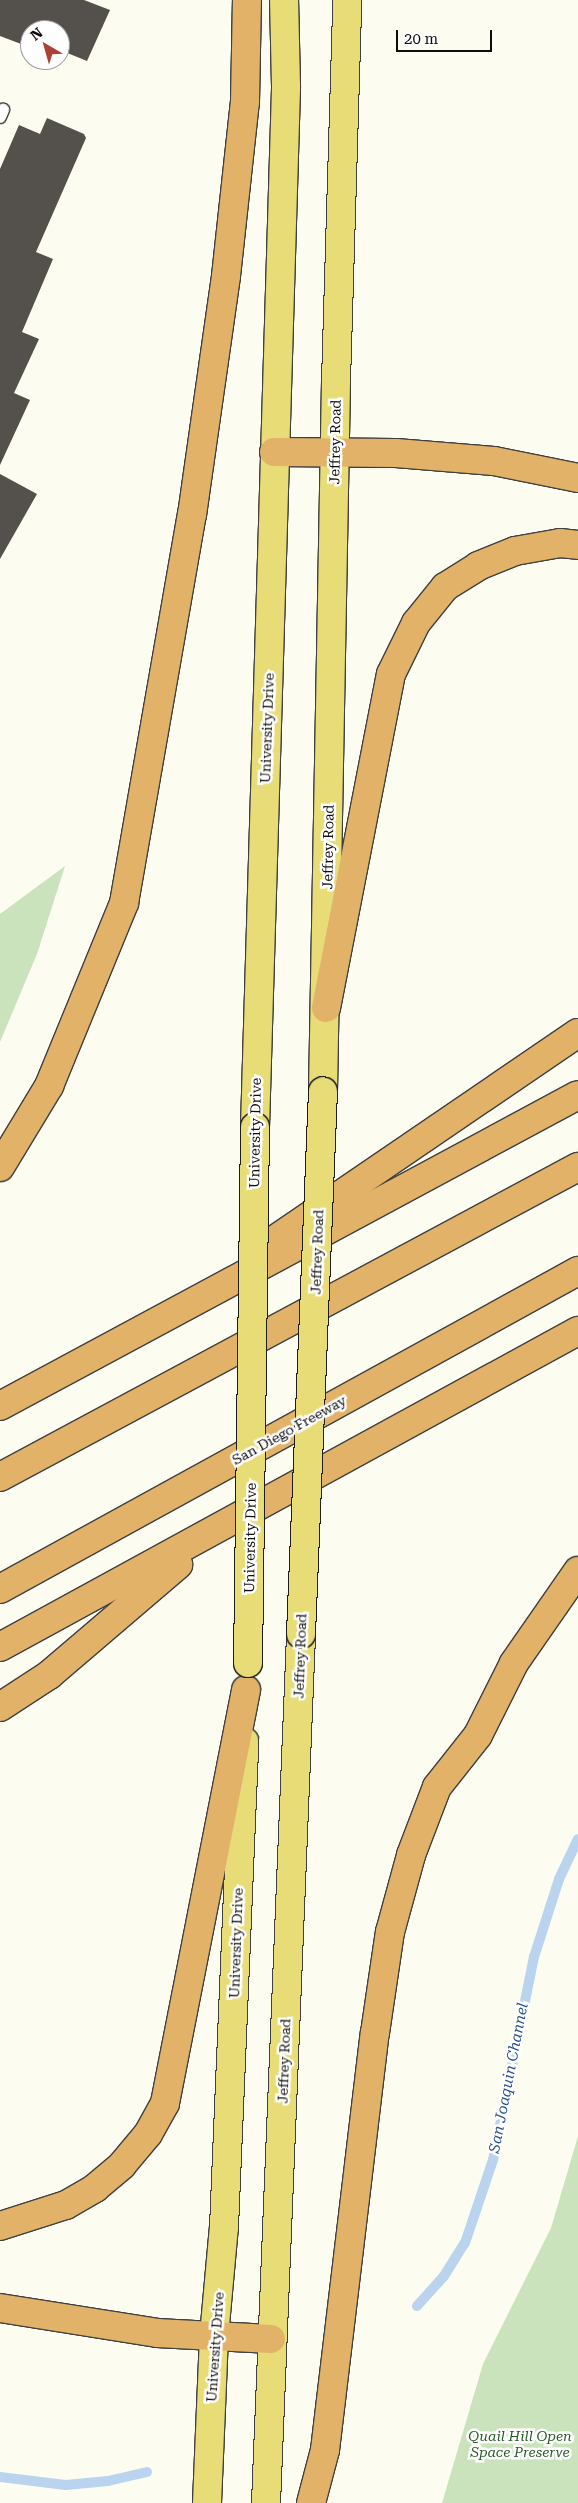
<!DOCTYPE html>
<html>
<head>
<meta charset="utf-8">
<style>
	body { margin:0 }
	#map { position:relative; width:578px; height:2503px; overflow:hidden; background:#fdfcf0; font-family:"Roboto Serif",serif }
	div>[style] { position:absolute }
	[style*='--x'] { left:calc(var(--x)*1px); top:calc(var(--y)*1px); width:calc(var(--w)*1px); rotate:calc(var(--a)*1deg) }
	.green>* { inset:0; background:#cbe3bd }
	.stream>* { height:10px; margin:-5px; padding:0 5px; transform-origin:5px; border-radius:5px; background:#bad3ee }
	.building>* { inset:0; background:#54504b }
	.roads { filter:drop-shadow(1px 0 #404040) drop-shadow(-1px 0 #404040) drop-shadow(0 1px #404040) drop-shadow(0 -1px #404040) }
	.service>* { height:12px; margin:-6px; padding:0 6px; transform-origin:6px; border-radius:6px; background:#fff }
	.primary>* { height:28px; margin:-14px; padding:0 14px; transform-origin:14px; border-radius:14px; background:#e7dc75 }
	.motorway>* { height:28px; margin:-14px; padding:0 14px; transform-origin:14px; border-radius:14px; background:#e2b269 }
	.bridges { filter:drop-shadow(1px 0 #1e1e1e) drop-shadow(-1px 0 #1e1e1e) drop-shadow(0 1px #1e1e1e) drop-shadow(0 -1px #1e1e1e) }
	.primary-bridge>* { height:28px; margin:-14px; padding:0 14px; transform-origin:14px; border-radius:14px; background:#e7dc75 }
	span { translate:-50% -50%; white-space:nowrap; text-align:center; line-height:1.15; -webkit-text-stroke:5px #fff; paint-order:stroke }
	.street-label { font-size:14px; color:#0d0d0d }
	.park-label { font-size:14px; color:#295d26; font-style:italic }
	.water-label { font-size:15px; color:#26528f; font-style:italic }
	.north { position:absolute; left:20px; top:20px; width:50px; height:50px; box-sizing:border-box; background:#fff; border:1px solid #9e9e9e; border-radius:50%; rotate:322deg; font-size:14px; font-weight:700; line-height:20px; text-align:center; color:#0d0d0d }
	.north::after { content:''; display:block; margin:auto; width:18px; height:22px; background:#ac4237; clip-path:polygon(50% 0,100% 100%,50% 72%,0 100%) }
	.scale { position:absolute; left:396px; top:30px; width:96px; height:22px; box-sizing:border-box; border:2px solid #0d0d0d; border-top:0; padding-left:6px; font-size:15px; line-height:18px; white-space:nowrap; color:#0d0d0d; -webkit-text-stroke:4px #fff; paint-order:stroke }
</style>
</head>
<body>
<div id="map">
	<div class="green">
		<div style="clip-path:polygon(65px 866px,37px 954px,0 1042px,0 914px)"></div>
		<div style="clip-path:polygon(578px 2136px,578px 2503px,442px 2503px,483px 2364px,551px 2228px)"></div>
	</div>
	<div class="stream">
		<div style="--x:417;--y:2306;--w:40;--a:-48"></div>
		<div style="--x:444;--y:2276;--w:39;--a:-58"></div>
		<div style="--x:465;--y:2243;--w:88;--a:-71.4"></div>
		<div style="--x:493;--y:2160;--w:207;--a:-78.6"></div>
		<div style="--x:534;--y:1957;--w:82;--a:-72.2"></div>
		<div style="--x:559;--y:1879;--w:44;--a:-64.6"></div>
		<div style="--x:0;--y:2477;--w:66;--a:6.9"></div>
		<div style="--x:66;--y:2485;--w:42;--a:-5.4"></div>
		<div style="--x:108;--y:2481;--w:40;--a:-13"></div>
	</div>
	<div class="building">
		<div style="clip-path:polygon(0 0,84px 0,110px 10px,87px 61px,60px 50px,60px 30px,30px 30px,29px 47px,0 36px)"></div>
		<div style="clip-path:polygon(47px 118px,84px 134px,86px 138px,36px 252px,53px 259px,22px 332px,39px 339px,14px 393px,30px 400px,0 465px,0 169px,19px 125px,40px 134px)"></div>
		<div style="clip-path:polygon(0 474px,37px 494px,0 559px)"></div>
	</div>
	<div class="roads">
		<div class="service">
			<div style="--x:0;--y:117;--w:8;--a:-67"></div>
		</div>
		<div class="primary">
			<div style="--x:323;--y:1091;--w:710;--a:-88.95"></div>
			<div style="--x:336;--y:381;--w:381;--a:-88.3"></div>
			<div style="--x:255;--y:1127;--w:1041;--a:-88.29"></div>
			<div style="--x:286;--y:86;--w:86;--a:-91.3"></div>
			<div style="--x:207;--y:2503;--w:167;--a:-87.6"></div>
			<div style="--x:214;--y:2336;--w:109;--a:-84.8"></div>
			<div style="--x:224;--y:2227;--w:486;--a:-87.6"></div>
			<div style="--x:266;--y:2503;--w:870;--a:-87.69"></div>
		</div>
		<div class="motorway">
			<div style="--x:274;--y:452;--w:122;--a:0.5"></div>
			<div style="--x:396;--y:453;--w:98;--a:4.7"></div>
			<div style="--x:494;--y:461;--w:86;--a:11.4"></div>
			<div style="--x:326;--y:1008;--w:340;--a:-79"></div>
			<div style="--x:391;--y:674;--w:57;--a:-63.9"></div>
			<div style="--x:416;--y:623;--w:46;--a:-51.1"></div>
			<div style="--x:445;--y:587;--w:39;--a:-32"></div>
			<div style="--x:478;--y:566;--w:40;--a:-22"></div>
			<div style="--x:515;--y:551;--w:46;--a:-10.1"></div>
			<div style="--x:560;--y:543;--w:18;--a:6"></div>
			<div style="--x:0;--y:1167;--w:95;--a:-58.8"></div>
			<div style="--x:49;--y:1086;--w:198;--a:-67.7"></div>
			<div style="--x:124;--y:903;--w:394;--a:-80.1"></div>
			<div style="--x:192;--y:515;--w:241;--a:-81.9"></div>
			<div style="--x:226;--y:276;--w:175;--a:-83.8"></div>
			<div style="--x:245;--y:102;--w:102;--a:-88.9"></div>
			<div style="--x:267;--y:1245;--w:376;--a:-34.3"></div>
			<div style="--x:0;--y:1406;--w:656;--a:-28.28"></div>
			<div style="--x:0;--y:1477;--w:656;--a:-28.21"></div>
			<div style="--x:0;--y:1589;--w:660;--a:-28.82"></div>
			<div style="--x:0;--y:1647;--w:659;--a:-28.67"></div>
			<div style="--x:0;--y:1707;--w:59;--a:-33.1"></div>
			<div style="--x:49;--y:1675;--w:170;--a:-40.5"></div>
			<div style="--x:0;--y:2226;--w:69;--a:-17.7"></div>
			<div style="--x:66;--y:2205;--w:34;--a:-30"></div>
			<div style="--x:95;--y:2188;--w:35;--a:-40"></div>
			<div style="--x:122;--y:2165;--w:40;--a:-50"></div>
			<div style="--x:148;--y:2134;--w:35;--a:-61"></div>
			<div style="--x:165;--y:2103;--w:421;--a:-78.9"></div>
			<div style="--x:0;--y:2308;--w:159;--a:9"></div>
			<div style="--x:157;--y:2333;--w:114;--a:3"></div>
			<div style="--x:311;--y:2503;--w:55;--a:-75.2"></div>
			<div style="--x:325;--y:2450;--w:420;--a:-83.2"></div>
			<div style="--x:375;--y:2033;--w:102;--a:-81.6"></div>
			<div style="--x:390;--y:1932;--w:80;--a:-74.7"></div>
			<div style="--x:411;--y:1855;--w:73;--a:-69.1"></div>
			<div style="--x:437;--y:1787;--w:66;--a:-51.7"></div>
			<div style="--x:478;--y:1735;--w:80;--a:-63.4"></div>
			<div style="--x:514;--y:1663;--w:112;--a:-55.2"></div>
		</div>
	</div>
	<div class="bridges">
		<div class="primary-bridge">
			<div style="--x:301;--y:1634;--w:543;--a:-87.68"></div>
			<div style="--x:248;--y:1663;--w:536;--a:-89.25"></div>
		</div>
	</div>
	<div class="street-label">
		<span style="left:335px;top:442px;rotate:-89deg">Jeffrey Road</span>
		<span style="left:267px;top:728px;rotate:-88deg">University Drive</span>
		<span style="left:328px;top:847px;rotate:-89deg">Jeffrey Road</span>
		<span style="left:255px;top:1133px;rotate:-89deg">University Drive</span>
		<span style="left:317px;top:1252px;rotate:-88deg">Jeffrey Road</span>
		<span style="left:289px;top:1430px;rotate:-29deg">San Diego Freeway</span>
		<span style="left:250px;top:1538px;rotate:-89deg">University Drive</span>
		<span style="left:300px;top:1656px;rotate:-88deg">Jeffrey Road</span>
		<span style="left:236px;top:1943px;rotate:-88deg">University Drive</span>
		<span style="left:284px;top:2061px;rotate:-88deg">Jeffrey Road</span>
		<span style="left:215px;top:2347px;rotate:-86deg">University Drive</span>
	</div>
	<div class="park-label">
		<span style="left:520px;top:2444px">Quail Hill Open<br>Space Preserve</span>
	</div>
	<div class="water-label">
		<span style="left:509px;top:2078px;rotate:-79deg">San Joaquin Channel</span>
	</div>
	<div class="north">N</div>
	<div class="scale">20 m</div>
</div>
</body>
</html>
